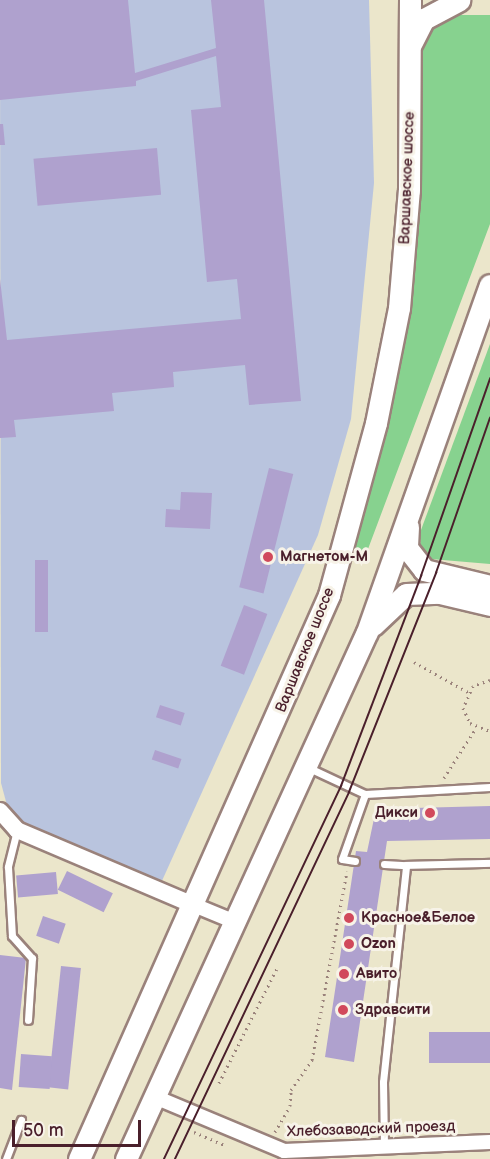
<!DOCTYPE html>
<html>
<head>
<meta charset="utf-8">
<style>
	body { margin:0 }
	#map { position:relative; width:490px; height:1159px; overflow:hidden; background:#ebe6cb; font-family:"Balsamiq Sans",sans-serif }
	div>[style] { position:absolute }
	[style*='--x'] { left:calc(var(--x)*1px); top:calc(var(--y)*1px); width:calc(var(--w)*1px); rotate:calc(var(--a)*1deg) }
	.industrial>* { inset:0; background:#b9c4de }
	.green>* { inset:0; background:#87d28f }
	.building>* { inset:0; background:#afa1ce; transform-origin:0 0 }
	.path>* { height:3px; margin-top:-1.5px; transform-origin:0; background:repeating-linear-gradient(90deg,#9a827b 0 1.5px,transparent 0 6px) }
	.roads { filter:drop-shadow(2px 0 #9a827b) drop-shadow(-2px 0 #9a827b) drop-shadow(0 2px #9a827b) drop-shadow(0 -2px #9a827b) }
	.service>* { height:7px; margin:-3.5px; padding:0 3.5px; transform-origin:3.5px; border-radius:3.5px; background:#fff }
	.minor>* { height:14px; margin:-7px; padding:0 7px; transform-origin:7px; border-radius:7px; background:#fff }
	.tertiary>* { height:16px; margin:-8px; padding:0 8px; transform-origin:8px; border-radius:8px; background:#fff }
	.primary>* { height:21px; margin:-10.5px; padding:0 10.5px; transform-origin:10.5px; border-radius:10.5px; background:#fff }
	.tram>* { height:1.5px; margin:-0.75px; padding:0 0.75px; transform-origin:0.75px; border-radius:0.75px; background:#4a1f2b }
	.dots>* { width:16px; height:16px; translate:-50% -50%; box-sizing:border-box; border:3px solid #f7f3e8; border-radius:50% }
	span { translate:-50% -50%; white-space:nowrap; text-align:center; line-height:1.15; -webkit-text-stroke:6px #f7f3e8; paint-order:stroke }
	.street-label { font-size:15px; color:#4a1f2b }
	.poi-label { font-size:15px; color:#4a1f2b; font-weight:700 }
	.left { translate:0 -50%; text-align:left }
	.right { translate:-100% -50%; text-align:right }
	.scale { position:absolute; left:12px; top:1120px; width:129px; height:27px; box-sizing:border-box; border:3px solid #4a1f2b; border-top:0; padding-left:8px; font-size:18px; line-height:21px; white-space:nowrap; color:#4a1f2b; -webkit-text-stroke:4px #f7f3e8; paint-order:stroke }
</style>
</head>
<body>
<div id="map">
	<div class="industrial">
		<div style="clip-path:polygon(0 0,369px 0,374px 183px,351px 419px,318px 535px,161px 883px,24px 826px,8px 809px,1px 783px)"></div>
	</div>
	<div class="green">
		<div style="clip-path:polygon(459px 15px,490px 15px,490px 224px,365px 557px,360px 561px,350px 555px,388px 409px,419px 52px,429px 34px,442px 21px)"></div>
		<div style="clip-path:polygon(490px 344px,490px 564px,431px 559px,420px 549px,421px 530px)"></div>
	</div>
	<div class="building">
		<div style="clip-path:polygon(0 0,128px 0,135px 73px,216px 48px,211px 0,264px 0,301px 401px,249px 405px,245px 365px,173px 372px,174px 387px,112px 393px,114px 411px,14px 420px,16px 437px,0 438px,0 279px,7px 340px,241px 319px,237px 279px,207px 282px,191px 110px,221px 107px,216px 56px,136px 81px,136px 86px,0 100px)"></div>
		<div style="clip-path:polygon(0 124px,3px 124px,5px 145px,0 145px)"></div>
		<div style="left:157px;top:148px;width:47px;height:124px;rotate:85deg"></div>
		<div style="left:269px;top:468px;width:25px;height:123px;rotate:14deg"></div>
		<div style="clip-path:polygon(181px 492px,212px 493px,210px 529px,165px 527px,166px 509px,180px 510px)"></div>
		<div style="left:35px;top:560px;width:13px;height:72px"></div>
		<div style="left:244px;top:605px;width:25px;height:65px;rotate:21deg"></div>
		<div style="left:160px;top:705px;width:26px;height:13px;rotate:18deg"></div>
		<div style="left:155px;top:750px;width:28px;height:10px;rotate:19deg"></div>
		<div style="clip-path:polygon(490px 806px,490px 839px,387px 841px,354px 1062px,325px 1057px,356px 851px,367px 852px,376px 809px)"></div>
		<div style="left:67px;top:871px;width:51px;height:21px;rotate:26deg"></div>
		<div style="left:56px;top:872px;width:22px;height:40px;rotate:85deg"></div>
		<div style="left:43px;top:916px;width:24px;height:21px;rotate:19deg"></div>
		<div style="clip-path:polygon(0 955px,26px 958px,12px 1090px,0 1088px)"></div>
		<div style="left:61px;top:966px;width:20px;height:122px;rotate:6deg"></div>
		<div style="left:490px;top:1032px;width:31px;height:61px;rotate:90deg"></div>
		<div style="left:21px;top:1054px;width:31px;height:33px;rotate:4deg"></div>
	</div>
	<div class="path">
		<div style="--x:414;--y:662;--w:62;--a:29.1"></div>
		<div style="--x:490;--y:680;--w:18;--a:161"></div>
		<div style="--x:473;--y:686;--w:24;--a:114"></div>
		<div style="--x:463;--y:708;--w:17;--a:65"></div>
		<div style="--x:470;--y:723;--w:22;--a:22"></div>
		<div style="--x:444;--y:778;--w:59;--a:-57.4"></div>
		<div style="--x:219;--y:1083;--w:129;--a:-63.2"></div>
		<div style="--x:194;--y:1132;--w:34;--a:23"></div>
		<div style="--x:275;--y:1132;--w:30;--a:-60"></div>
		<div style="--x:290;--y:1106;--w:16;--a:-86"></div>
		<div style="--x:291;--y:1090;--w:37;--a:-55"></div>
		<div style="--x:312;--y:1060;--w:192;--a:-79.5"></div>
	</div>
	<div class="roads">
		<div class="service">
			<div style="--x:307;--y:767;--w:64;--a:25"></div>
			<div style="--x:365;--y:794;--w:125;--a:-3.2"></div>
			<div style="--x:17;--y:830;--w:38;--a:104"></div>
			<div style="--x:8;--y:867;--w:69;--a:86.7"></div>
			<div style="--x:12;--y:936;--w:30;--a:48"></div>
			<div style="--x:32;--y:958;--w:62;--a:93.7"></div>
			<div style="--x:355;--y:861;--w:13;--a:-171"></div>
			<div style="--x:342;--y:859;--w:69;--a:-70.5"></div>
			<div style="--x:384;--y:864;--w:22;--a:3"></div>
			<div style="--x:384;--y:1146;--w:64;--a:-90.9"></div>
			<div style="--x:383;--y:1082;--w:218;--a:-83.9"></div>
			<div style="--x:406;--y:865;--w:84;--a:-1.4"></div>
			<div style="--x:6;--y:1159;--w:42;--a:-69"></div>
		</div>
		<div class="minor">
			<div style="--x:194;--y:905;--w:44;--a:22.5"></div>
			<div style="--x:155;--y:1097;--w:140;--a:22.7"></div>
			<div style="--x:284;--y:1151;--w:206;--a:-2.5"></div>
		</div>
		<div class="tertiary">
			<div style="--x:0;--y:811;--w:25;--a:48"></div>
			<div style="--x:17;--y:830;--w:192;--a:23"></div>
		</div>
		<div class="primary">
			<div style="--x:411;--y:44;--w:28;--a:-63"></div>
			<div style="--x:424;--y:19;--w:40;--a:-28"></div>
			<div style="--x:408;--y:527;--w:21;--a:93"></div>
			<div style="--x:407;--y:548;--w:28;--a:52"></div>
			<div style="--x:424;--y:570;--w:68;--a:13.6"></div>
			<div style="--x:373;--y:625;--w:45;--a:-43.2"></div>
			<div style="--x:406;--y:594;--w:34;--a:-2"></div>
			<div style="--x:440;--y:593;--w:51;--a:13.5"></div>
			<div style="--x:79;--y:1159;--w:617;--a:-66.09"></div>
			<div style="--x:329;--y:595;--w:178;--a:-74.7"></div>
			<div style="--x:376;--y:423;--w:117;--a:-78.7"></div>
			<div style="--x:399;--y:308;--w:118;--a:-85.2"></div>
			<div style="--x:409;--y:190;--w:190;--a:-89.7"></div>
			<div style="--x:126;--y:1159;--w:579;--a:-65.43"></div>
			<div style="--x:367;--y:632;--w:368;--a:-70.5"></div>
		</div>
	</div>
	<div class="tram">
		<div style="--x:164;--y:1159;--w:413;--a:-64.6"></div>
		<div style="--x:341;--y:786;--w:225;--a:-69.1"></div>
		<div style="--x:421;--y:576;--w:209;--a:-70.7"></div>
		<div style="--x:175;--y:1159;--w:406;--a:-64.6"></div>
		<div style="--x:349;--y:792;--w:236;--a:-68.3"></div>
		<div style="--x:436;--y:573;--w:164;--a:-70.8"></div>
	</div>
	<div class="dots">
		<div style="left:268px;top:557px;background:#d1495b"></div>
		<div style="left:430px;top:813px;background:#d1495b"></div>
		<div style="left:349px;top:918px;background:#d1495b"></div>
		<div style="left:349px;top:944px;background:#d1495b"></div>
		<div style="left:344px;top:974px;background:#d1495b"></div>
		<div style="left:343px;top:1010px;background:#d1495b"></div>
	</div>
	<div class="street-label">
		<span style="left:407px;top:178px;rotate:-88deg">Варшавское шоссе</span>
		<span style="left:305px;top:650px;rotate:-68deg">Варшавское шоссе</span>
		<span style="left:371px;top:1129px;rotate:-2deg">Хлебозаводский проезд</span>
	</div>
	<div class="poi-label">
		<span class="left" style="left:280px;top:557px">Магнетом-М</span>
		<span class="right" style="left:418px;top:813px">Дикси</span>
		<span class="left" style="left:361px;top:918px">Красное&amp;Белое</span>
		<span class="left" style="left:361px;top:944px">Ozon</span>
		<span class="left" style="left:356px;top:974px">Авито</span>
		<span class="left" style="left:355px;top:1010px">Здравсити</span>
	</div>
	<div class="scale">50 m</div>
</div>
</body>
</html>
